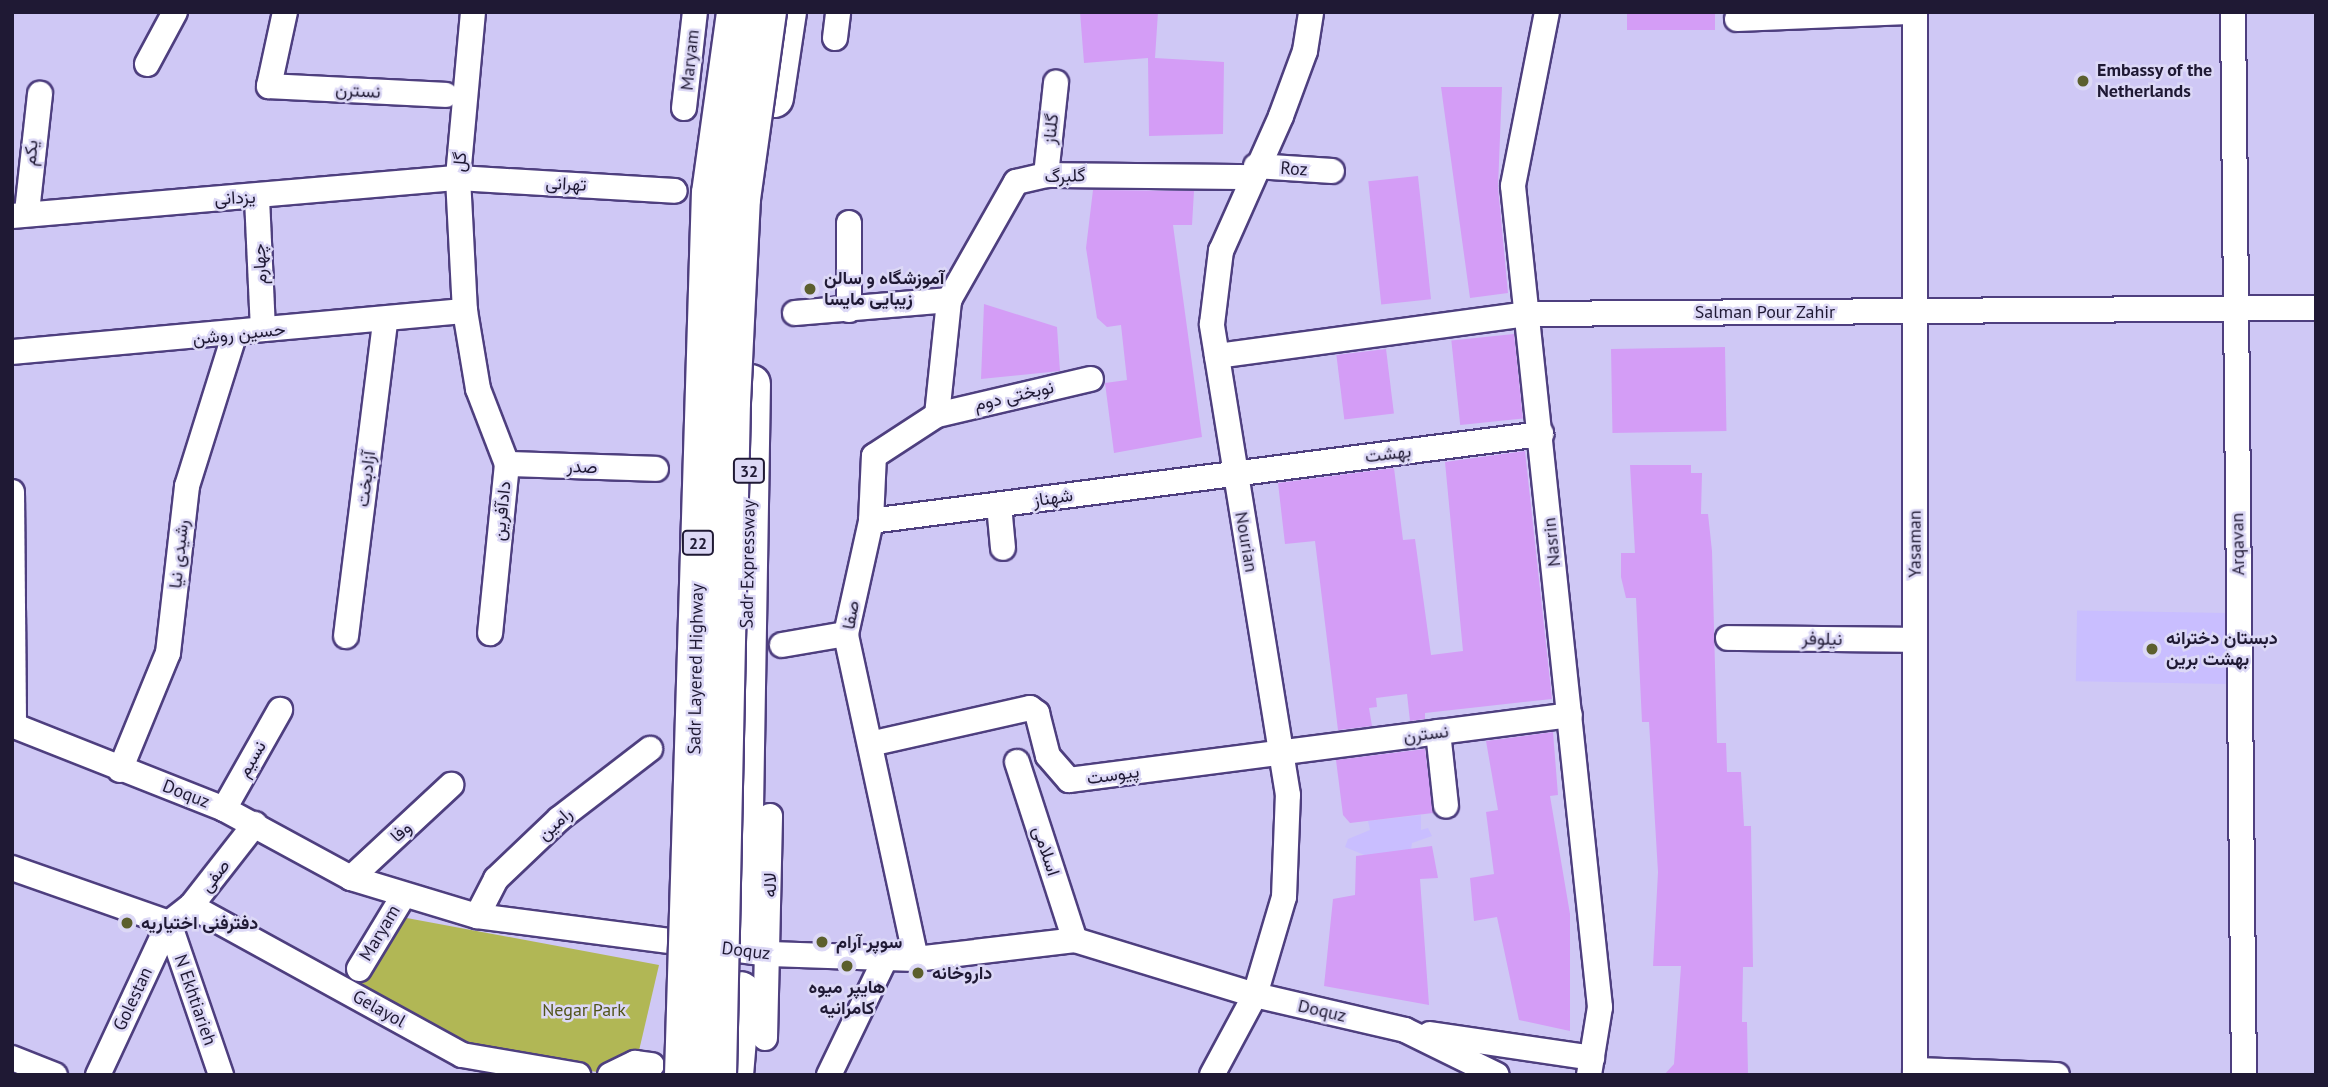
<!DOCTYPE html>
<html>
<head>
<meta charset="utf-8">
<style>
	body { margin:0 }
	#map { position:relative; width:2328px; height:1087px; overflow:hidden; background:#cfc8f5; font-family:"PT Sans",Vazirmatn,sans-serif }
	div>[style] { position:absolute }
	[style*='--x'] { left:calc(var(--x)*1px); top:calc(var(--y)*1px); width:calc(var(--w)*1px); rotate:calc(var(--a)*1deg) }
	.built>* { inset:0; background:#c9beff; transform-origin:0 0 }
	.green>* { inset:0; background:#b1b755 }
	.building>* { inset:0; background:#d49df6; transform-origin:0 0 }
	.roads { filter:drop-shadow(2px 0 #4e3f7f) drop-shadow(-2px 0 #4e3f7f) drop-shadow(0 2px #4e3f7f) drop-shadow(0 -2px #4e3f7f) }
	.minor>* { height:24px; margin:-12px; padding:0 12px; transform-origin:12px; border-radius:12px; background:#fff }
	.trunk>* { height:38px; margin:-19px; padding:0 19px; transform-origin:19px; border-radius:19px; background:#fff }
	.bridges { filter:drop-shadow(2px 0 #4e3f7f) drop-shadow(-2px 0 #4e3f7f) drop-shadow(0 2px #4e3f7f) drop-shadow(0 -2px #4e3f7f) }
	.trunk-bridge>* { height:38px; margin:-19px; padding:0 19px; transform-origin:19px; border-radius:19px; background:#fff }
	.dots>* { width:19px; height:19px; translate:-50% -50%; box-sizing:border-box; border:4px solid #dcd8f6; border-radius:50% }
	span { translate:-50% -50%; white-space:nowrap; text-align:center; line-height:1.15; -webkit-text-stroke:5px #dcd8f6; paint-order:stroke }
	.shield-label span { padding:2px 5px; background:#dcd8f6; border:2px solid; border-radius:5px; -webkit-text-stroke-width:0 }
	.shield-label { font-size:16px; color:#1f1934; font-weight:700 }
	.street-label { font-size:18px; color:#1f1934 }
	.poi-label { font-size:18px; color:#1f1934; font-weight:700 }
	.left { translate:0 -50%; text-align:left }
	.park-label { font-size:18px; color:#52551b }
	.frame { position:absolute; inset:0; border:14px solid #1f1934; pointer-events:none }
</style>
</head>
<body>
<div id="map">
	<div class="built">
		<div style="left:2227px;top:613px;width:71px;height:150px;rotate:91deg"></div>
		<div style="clip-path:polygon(1421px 815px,1421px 830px,1428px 828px,1432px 836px,1412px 843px,1411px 850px,1374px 859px,1345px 847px,1348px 839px,1370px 830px,1368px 821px)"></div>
	</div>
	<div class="green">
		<div style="clip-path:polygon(396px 916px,659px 965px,638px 1055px,602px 1073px,473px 1048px,353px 985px)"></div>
	</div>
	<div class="building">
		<div style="clip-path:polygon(1080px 12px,1158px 12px,1155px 58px,1224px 62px,1223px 134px,1149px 136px,1148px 58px,1084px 63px)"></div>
		<div style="left:1627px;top:12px;width:88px;height:18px"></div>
		<div style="clip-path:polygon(1441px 87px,1502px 87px,1498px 187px,1508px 293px,1470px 298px)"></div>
		<div style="left:1418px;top:176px;width:124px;height:50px;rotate:84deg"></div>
		<div style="clip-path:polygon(1093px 190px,1194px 191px,1192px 225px,1173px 225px,1202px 437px,1114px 453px,1105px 383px,1127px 380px,1121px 325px,1107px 327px,1097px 318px,1086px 248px)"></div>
		<div style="clip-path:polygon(984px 304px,1057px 327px,1060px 371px,981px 379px)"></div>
		<div style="left:1514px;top:334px;width:85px;height:63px;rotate:84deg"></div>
		<div style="left:1725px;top:347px;width:84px;height:114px;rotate:89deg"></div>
		<div style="left:1386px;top:349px;width:65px;height:50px;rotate:83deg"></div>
		<div style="clip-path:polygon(1525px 451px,1552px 699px,1425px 713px,1425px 719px,1410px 721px,1407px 694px,1376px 698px,1377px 707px,1369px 708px,1372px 726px,1338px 730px,1315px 541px,1285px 544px,1278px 483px,1394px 468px,1403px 540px,1415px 539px,1431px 655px,1463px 651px,1445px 462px)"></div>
		<div style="clip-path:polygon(1630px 465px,1691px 465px,1691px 473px,1702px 473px,1701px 514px,1708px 514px,1712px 551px,1717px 743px,1726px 743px,1727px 772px,1741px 772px,1744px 826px,1751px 826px,1753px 967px,1743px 967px,1742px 1022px,1747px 1022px,1748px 1075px,1664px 1075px,1674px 1064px,1681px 966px,1653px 966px,1658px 872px,1649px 722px,1642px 722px,1636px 598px,1626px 598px,1621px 577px,1621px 553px,1635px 553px)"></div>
		<div style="clip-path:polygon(1553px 732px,1558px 795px,1550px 796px,1570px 914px,1570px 1031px,1519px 1020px,1497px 917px,1474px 921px,1470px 878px,1494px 874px,1486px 812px,1498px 810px,1486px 741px)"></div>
		<div style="clip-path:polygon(1425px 749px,1433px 813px,1350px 823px,1343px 815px,1336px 760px)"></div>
		<div style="clip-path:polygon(1432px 846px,1438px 878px,1420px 879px,1429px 1005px,1324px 986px,1333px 899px,1355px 895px,1356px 856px)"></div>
	</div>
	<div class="roads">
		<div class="minor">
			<div style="--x:285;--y:12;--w:76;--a:102.2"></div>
			<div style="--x:269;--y:86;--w:177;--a:2.9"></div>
			<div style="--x:473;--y:12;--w:167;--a:95.2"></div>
			<div style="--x:458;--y:178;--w:133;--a:87"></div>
			<div style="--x:465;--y:311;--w:79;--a:80.5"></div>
			<div style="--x:478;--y:389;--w:80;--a:68.9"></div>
			<div style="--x:507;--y:464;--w:170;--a:95.7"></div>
			<div style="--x:1547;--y:12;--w:177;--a:101.1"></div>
			<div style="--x:1513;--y:186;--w:826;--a:83.95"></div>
			<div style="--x:1600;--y:1007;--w:69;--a:99.2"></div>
			<div style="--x:1915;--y:12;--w:1063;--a:90"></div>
			<div style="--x:2233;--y:12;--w:1063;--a:89.41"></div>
			<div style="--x:1737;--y:19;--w:178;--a:-2.3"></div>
			<div style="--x:835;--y:38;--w:26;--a:-83"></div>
			<div style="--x:147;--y:64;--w:59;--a:-61.7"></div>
			<div style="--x:684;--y:108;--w:97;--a:-83.5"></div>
			<div style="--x:1256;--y:166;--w:76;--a:3.8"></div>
			<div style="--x:1046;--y:175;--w:93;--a:-83.8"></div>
			<div style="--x:257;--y:198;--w:131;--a:87.4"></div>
			<div style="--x:27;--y:212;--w:119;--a:-83.7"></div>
			<div style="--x:12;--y:216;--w:448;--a:-4.9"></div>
			<div style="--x:458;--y:178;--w:217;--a:3.4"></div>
			<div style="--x:849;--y:310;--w:87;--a:-90"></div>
			<div style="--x:795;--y:313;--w:155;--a:-4.8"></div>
			<div style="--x:12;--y:352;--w:455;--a:-5.2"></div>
			<div style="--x:1217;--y:356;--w:315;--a:-7.7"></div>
			<div style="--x:1529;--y:314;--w:787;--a:-0.44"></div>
			<div style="--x:937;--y:415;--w:116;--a:-84"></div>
			<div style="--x:949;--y:300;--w:136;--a:-60.4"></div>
			<div style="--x:1016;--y:182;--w:31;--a:-13"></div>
			<div style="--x:1046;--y:175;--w:205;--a:0.6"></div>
			<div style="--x:507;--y:464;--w:149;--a:1.9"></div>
			<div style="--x:12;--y:492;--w:234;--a:89.5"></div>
			<div style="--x:999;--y:505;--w:43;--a:84.7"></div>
			<div style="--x:871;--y:521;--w:676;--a:-7.4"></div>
			<div style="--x:346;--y:636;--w:315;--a:-82.9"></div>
			<div style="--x:1728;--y:638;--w:187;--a:0.6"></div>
			<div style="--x:782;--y:645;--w:65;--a:-9.8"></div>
			<div style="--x:12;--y:725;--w:228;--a:21.6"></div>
			<div style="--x:224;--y:809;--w:145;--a:28.5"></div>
			<div style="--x:351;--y:878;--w:132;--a:16.8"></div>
			<div style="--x:477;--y:916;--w:295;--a:7.4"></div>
			<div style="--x:770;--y:954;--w:146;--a:2"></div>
			<div style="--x:916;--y:959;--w:160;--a:-6.8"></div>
			<div style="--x:1075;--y:940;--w:188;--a:17"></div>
			<div style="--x:1255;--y:995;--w:154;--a:13.1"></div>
			<div style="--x:1405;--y:1030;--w:102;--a:26.1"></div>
			<div style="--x:1438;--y:732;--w:74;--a:83.8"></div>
			<div style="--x:870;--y:744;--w:164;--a:-12.7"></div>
			<div style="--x:1030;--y:708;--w:9;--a:36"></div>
			<div style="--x:1037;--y:713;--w:44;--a:75.7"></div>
			<div style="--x:1048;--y:756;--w:32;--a:49"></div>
			<div style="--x:1069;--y:780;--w:505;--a:-7.39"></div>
			<div style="--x:1017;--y:762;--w:187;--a:72"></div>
			<div style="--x:120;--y:770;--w:126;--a:-67.7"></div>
			<div style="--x:168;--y:653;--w:168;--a:-83.5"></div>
			<div style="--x:187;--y:486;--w:157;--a:-72.6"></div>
			<div style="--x:224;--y:809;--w:114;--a:-60.5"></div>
			<div style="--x:12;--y:868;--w:166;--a:19.3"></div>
			<div style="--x:351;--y:878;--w:137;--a:-42.9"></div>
			<div style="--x:191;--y:906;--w:309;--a:28.8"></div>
			<div style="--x:462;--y:1055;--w:118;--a:9.8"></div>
			<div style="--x:477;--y:916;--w:42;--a:-62.8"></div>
			<div style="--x:496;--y:879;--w:87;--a:-43.6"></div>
			<div style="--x:559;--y:819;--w:115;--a:-37.6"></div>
			<div style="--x:169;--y:923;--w:161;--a:71.1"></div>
			<div style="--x:916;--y:959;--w:332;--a:-102.2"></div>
			<div style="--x:846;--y:634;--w:116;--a:-77.5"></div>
			<div style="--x:871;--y:521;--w:65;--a:-87.4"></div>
			<div style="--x:874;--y:456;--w:75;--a:-33.1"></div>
			<div style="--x:937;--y:415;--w:158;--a:-13.2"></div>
			<div style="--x:359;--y:969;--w:83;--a:-58.8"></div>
			<div style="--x:1430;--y:1034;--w:164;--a:8.4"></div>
			<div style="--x:765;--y:1038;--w:222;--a:-88.7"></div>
			<div style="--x:12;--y:1058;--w:46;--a:21.6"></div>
			<div style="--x:1915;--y:1070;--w:142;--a:2"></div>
			<div style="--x:98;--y:1075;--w:168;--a:-65"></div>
			<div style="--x:169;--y:923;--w:28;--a:-38"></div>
			<div style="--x:191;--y:906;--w:104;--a:-52"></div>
			<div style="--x:610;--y:1075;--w:28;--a:-26"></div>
			<div style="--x:635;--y:1063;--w:17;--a:7"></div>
			<div style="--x:829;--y:1075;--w:131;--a:-64.2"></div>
			<div style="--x:1212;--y:1075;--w:91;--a:-61.7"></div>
			<div style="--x:1255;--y:995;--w:102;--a:-73.5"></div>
			<div style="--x:1284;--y:897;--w:102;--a:-87.8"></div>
			<div style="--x:1288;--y:795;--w:477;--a:-99.2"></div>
			<div style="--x:1212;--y:324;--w:74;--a:-83"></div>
			<div style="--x:1221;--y:251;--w:148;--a:-66"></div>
			<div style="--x:1281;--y:116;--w:69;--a:-69.7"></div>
			<div style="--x:1305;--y:51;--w:39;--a:-81"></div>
		</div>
		<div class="trunk">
			<div style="--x:774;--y:98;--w:87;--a:-81.4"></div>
			<div style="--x:742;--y:931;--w:547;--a:-89.06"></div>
			<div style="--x:734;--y:1075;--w:84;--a:-85.2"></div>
		</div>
	</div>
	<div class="bridges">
		<div class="trunk-bridge">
			<div style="--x:684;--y:1075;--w:882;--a:-88.25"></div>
			<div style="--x:711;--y:193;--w:183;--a:-82.1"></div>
			<div style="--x:717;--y:1075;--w:673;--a:-88.81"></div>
			<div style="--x:731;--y:402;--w:203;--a:-87.2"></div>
			<div style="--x:741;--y:199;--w:189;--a:-82.1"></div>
		</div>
	</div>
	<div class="dots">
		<div style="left:2083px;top:81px;background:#5c5f2d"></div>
		<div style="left:810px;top:289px;background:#5c5f2d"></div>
		<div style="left:2152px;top:649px;background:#5c5f2d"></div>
		<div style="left:127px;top:923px;background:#5c5f2d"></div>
		<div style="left:822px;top:942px;background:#5c5f2d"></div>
		<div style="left:847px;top:966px;background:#5c5f2d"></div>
		<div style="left:918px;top:973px;background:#5c5f2d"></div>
	</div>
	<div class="shield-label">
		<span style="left:749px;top:471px">32</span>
		<span style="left:698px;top:543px">22</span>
	</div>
	<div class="street-label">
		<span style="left:690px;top:60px;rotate:-84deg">Maryam</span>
		<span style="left:358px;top:91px;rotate:3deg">نسترن</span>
		<span style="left:1051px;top:129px;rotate:-84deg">گلناز</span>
		<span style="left:31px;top:153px;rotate:-86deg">یکم</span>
		<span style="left:460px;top:162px;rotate:-85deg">گل</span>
		<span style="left:1294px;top:169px;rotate:4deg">Roz</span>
		<span style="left:1065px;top:176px;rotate:-2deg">گلبرگ</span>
		<span style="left:566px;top:184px;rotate:3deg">تهرانی</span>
		<span style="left:235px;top:198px;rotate:-3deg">یزدانی</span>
		<span style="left:260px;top:264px;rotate:-93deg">چهارم</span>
		<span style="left:1765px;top:312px">Salman Pour Zahir</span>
		<span style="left:239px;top:334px;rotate:-6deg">حسین روشن</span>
		<span style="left:1014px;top:396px;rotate:-13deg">نوبختی دوم</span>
		<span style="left:1388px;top:454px;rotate:-7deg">بهشت</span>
		<span style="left:582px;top:467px;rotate:2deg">صدر</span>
		<span style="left:366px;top:479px;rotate:-83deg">آزادبخت</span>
		<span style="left:1053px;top:498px;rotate:-8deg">شهناز</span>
		<span style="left:502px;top:511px;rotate:-84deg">دادآفرین</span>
		<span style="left:1246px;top:542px;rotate:80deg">Nourian</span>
		<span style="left:1552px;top:542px;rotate:-96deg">Nasrin</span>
		<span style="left:1915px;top:544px;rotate:-90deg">Yasaman</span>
		<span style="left:2238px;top:544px;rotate:-91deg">Arqavan</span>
		<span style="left:179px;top:554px;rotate:-84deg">رشیدی نیا</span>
		<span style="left:748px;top:564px;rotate:-89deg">Sadr Expressway</span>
		<span style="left:851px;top:615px;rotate:-80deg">صفا</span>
		<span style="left:1822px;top:639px;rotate:1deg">نیلوفر</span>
		<span style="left:696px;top:669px;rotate:-89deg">Sadr Layered Highway</span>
		<span style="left:1426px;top:734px;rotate:-7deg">نسترن</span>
		<span style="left:252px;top:759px;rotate:-60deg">نسیم</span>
		<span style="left:1113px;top:775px;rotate:-8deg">پیوست</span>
		<span style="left:186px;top:794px;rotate:21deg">Doquz</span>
		<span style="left:555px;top:824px;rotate:-42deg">رامین</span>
		<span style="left:401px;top:832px;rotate:-43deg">وفا</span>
		<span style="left:1046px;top:851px;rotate:72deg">اسلامی</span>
		<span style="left:215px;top:876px;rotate:-52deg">صفی</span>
		<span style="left:770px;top:885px;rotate:-90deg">لاله</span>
		<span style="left:380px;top:933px;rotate:-59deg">Maryam</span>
		<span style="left:746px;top:951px;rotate:7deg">Doquz</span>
		<span style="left:133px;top:999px;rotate:-65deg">Golestan</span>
		<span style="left:195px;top:1000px;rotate:71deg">N Ekhtiarieh</span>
		<span style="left:379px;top:1009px;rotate:29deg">Gelayol</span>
		<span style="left:1322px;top:1011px;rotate:13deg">Doquz</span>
	</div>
	<div class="poi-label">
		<span class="left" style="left:2097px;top:81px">Embassy of the<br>Netherlands</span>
		<span class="left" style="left:824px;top:289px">آموزشگاه و سالن<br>زیبایی مایسا</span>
		<span class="left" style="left:2166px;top:649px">دبستان دخترانه<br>بهشت برین</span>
		<span class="left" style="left:141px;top:923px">دفترفنی اختیاریه</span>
		<span class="left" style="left:836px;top:942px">سوپر آرام</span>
		<span class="left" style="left:932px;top:973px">داروخانه</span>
		<span style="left:847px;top:998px">هایپر میوه<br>کامرانیه</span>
	</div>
	<div class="park-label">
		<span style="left:584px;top:1010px">Negar Park</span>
	</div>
	<div class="frame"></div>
</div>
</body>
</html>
